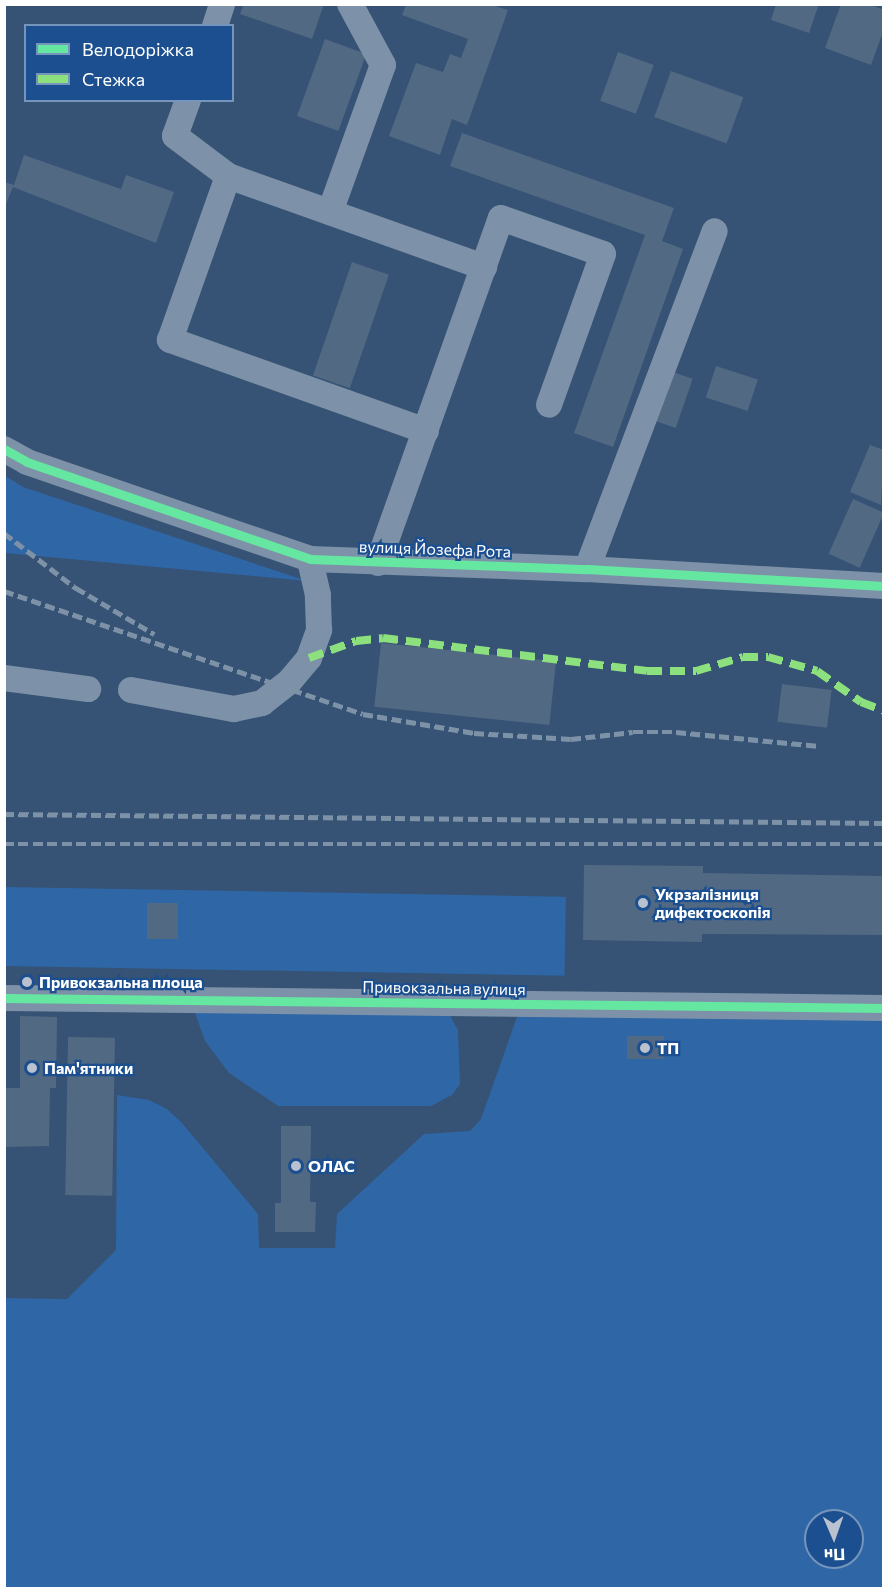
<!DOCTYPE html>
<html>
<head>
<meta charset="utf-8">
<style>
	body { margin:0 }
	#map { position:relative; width:888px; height:1593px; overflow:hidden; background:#365274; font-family:Commissioner,sans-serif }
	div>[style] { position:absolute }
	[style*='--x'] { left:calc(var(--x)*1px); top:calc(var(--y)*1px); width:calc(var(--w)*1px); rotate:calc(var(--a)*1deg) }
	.green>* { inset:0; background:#2f66a5; transform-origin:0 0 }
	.building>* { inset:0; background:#526984; transform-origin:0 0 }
	.minor>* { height:26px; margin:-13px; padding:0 13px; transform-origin:13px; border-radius:13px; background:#7d92a8 }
	.rail>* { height:4.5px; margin-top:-2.25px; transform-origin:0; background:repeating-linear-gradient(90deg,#7e92a7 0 10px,transparent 0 14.5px) }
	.quiet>* { height:8px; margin-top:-4px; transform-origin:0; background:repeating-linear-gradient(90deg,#8de07e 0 15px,transparent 0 23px) }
	.cycleway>* { height:9px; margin:-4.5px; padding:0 4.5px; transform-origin:4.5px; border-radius:4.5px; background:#66e7a1 }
	.dots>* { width:16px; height:16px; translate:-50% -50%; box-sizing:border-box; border:3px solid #1b4f8f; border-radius:50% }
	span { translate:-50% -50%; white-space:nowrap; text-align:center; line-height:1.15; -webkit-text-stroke:4.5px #1b4f8f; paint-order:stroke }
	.street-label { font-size:16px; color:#fff }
	.poi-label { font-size:16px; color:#fff; font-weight:700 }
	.left { translate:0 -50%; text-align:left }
	.frame { position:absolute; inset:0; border:6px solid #fff; pointer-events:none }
	.legend { position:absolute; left:24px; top:24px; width:210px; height:78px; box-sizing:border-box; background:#1b4f8f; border:2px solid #7695bc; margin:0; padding:8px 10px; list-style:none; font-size:18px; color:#fff }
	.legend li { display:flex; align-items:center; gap:12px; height:30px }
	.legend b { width:30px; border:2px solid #7695bc }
	.north { position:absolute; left:804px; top:1509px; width:60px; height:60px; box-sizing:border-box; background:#1b4f8f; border:2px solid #7695bc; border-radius:50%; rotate:178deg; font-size:16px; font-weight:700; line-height:24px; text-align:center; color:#fff }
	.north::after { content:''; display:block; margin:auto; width:21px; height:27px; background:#b9c2ce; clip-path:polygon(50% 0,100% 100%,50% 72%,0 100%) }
</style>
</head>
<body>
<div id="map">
	<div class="green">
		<div style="clip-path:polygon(4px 475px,23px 487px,307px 581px,5px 553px)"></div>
		<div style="left:6px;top:887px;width:560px;height:79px;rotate:1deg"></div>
		<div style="clip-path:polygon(446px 1008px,458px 1030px,460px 1084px,452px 1095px,431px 1106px,278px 1106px,229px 1073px,205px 1041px,195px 1013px)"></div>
		<div style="clip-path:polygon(evenodd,518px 1014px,883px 1018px,883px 1588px,5px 1588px,5px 1298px,67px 1299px,116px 1250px,117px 1095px,149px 1100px,167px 1109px,182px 1123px,258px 1214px,259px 1248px,335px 1248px,337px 1214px,424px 1134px,470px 1131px,481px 1119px,518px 1014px,816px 1521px,852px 1521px,852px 1557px,816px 1557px,816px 1521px)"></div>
	</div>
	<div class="building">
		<div style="clip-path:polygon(244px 4px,324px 4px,312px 39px,240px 14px)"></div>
		<div style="clip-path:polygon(776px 4px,819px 4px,809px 33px,771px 20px)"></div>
		<div style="clip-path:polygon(841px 4px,869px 4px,884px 10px,884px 29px,871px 65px,825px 48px)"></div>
		<div style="clip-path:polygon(406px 5px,492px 5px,508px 10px,467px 125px,452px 119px,440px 155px,389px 136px,416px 63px,443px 72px,450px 54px,461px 58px,468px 39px,402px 15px)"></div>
		<div style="left:325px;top:39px;width:44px;height:82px;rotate:20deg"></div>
		<div style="left:618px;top:52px;width:38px;height:52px;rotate:20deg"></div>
		<div style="left:671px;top:71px;width:77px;height:49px;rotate:20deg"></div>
		<div style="clip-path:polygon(462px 133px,674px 208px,662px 241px,683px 249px,613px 447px,574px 433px,645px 235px,450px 166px)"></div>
		<div style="clip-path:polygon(24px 155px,121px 189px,126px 175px,174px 192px,156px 243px,13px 187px,4px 209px,4px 182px,14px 185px)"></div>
		<div style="left:352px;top:262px;width:39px;height:120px;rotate:19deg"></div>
		<div style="left:716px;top:366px;width:44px;height:33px;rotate:18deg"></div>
		<div style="left:670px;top:371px;width:24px;height:52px;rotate:19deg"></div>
		<div style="clip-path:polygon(870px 445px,884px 450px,881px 505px,850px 492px)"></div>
		<div style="left:853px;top:499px;width:34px;height:60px;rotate:24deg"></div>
		<div style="left:381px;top:643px;width:176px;height:64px;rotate:6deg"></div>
		<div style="left:782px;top:684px;width:50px;height:38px;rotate:7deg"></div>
		<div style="clip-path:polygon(584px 865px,703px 866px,703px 873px,884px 876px,884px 935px,702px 934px,702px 942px,583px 940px)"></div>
		<div style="left:147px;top:903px;width:31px;height:36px"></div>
		<div style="clip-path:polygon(20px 1016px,57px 1017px,56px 1088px,50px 1088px,49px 1146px,4px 1147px,4px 1088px,20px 1088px)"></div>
		<div style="left:627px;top:1036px;width:37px;height:23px"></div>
		<div style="left:68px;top:1037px;width:47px;height:158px;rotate:1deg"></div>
		<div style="clip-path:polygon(281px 1126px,311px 1126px,310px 1202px,316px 1202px,315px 1232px,275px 1232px,275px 1203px,281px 1203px)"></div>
	</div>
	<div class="minor">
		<div style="--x:215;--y:26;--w:23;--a:-72"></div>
		<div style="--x:188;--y:100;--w:38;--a:110"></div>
		<div style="--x:175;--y:136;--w:66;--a:37"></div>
		<div style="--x:330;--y:212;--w:156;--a:-70.2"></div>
		<div style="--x:383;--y:65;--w:69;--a:-118.4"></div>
		<div style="--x:426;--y:431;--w:272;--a:-160.4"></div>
		<div style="--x:170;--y:340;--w:174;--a:-70.5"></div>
		<div style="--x:228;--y:176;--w:272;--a:19.6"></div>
		<div style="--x:4;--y:449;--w:26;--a:29"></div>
		<div style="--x:27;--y:462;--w:299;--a:18.9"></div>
		<div style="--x:310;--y:559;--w:277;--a:2.1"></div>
		<div style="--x:587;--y:569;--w:297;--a:3.3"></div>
		<div style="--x:378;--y:563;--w:366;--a:-70.4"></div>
		<div style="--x:501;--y:218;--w:108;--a:19.4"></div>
		<div style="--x:603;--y:254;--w:160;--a:109.7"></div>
		<div style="--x:587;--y:569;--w:361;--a:-69.3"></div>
		<div style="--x:4;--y:678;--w:85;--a:7.5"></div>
		<div style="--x:131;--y:690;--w:105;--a:10.5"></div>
		<div style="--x:234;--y:709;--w:29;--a:-12"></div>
		<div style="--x:262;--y:703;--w:34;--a:-38"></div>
		<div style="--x:289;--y:682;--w:31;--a:-50"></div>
		<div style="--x:309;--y:658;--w:30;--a:-70"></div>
		<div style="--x:319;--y:630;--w:35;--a:-92"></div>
		<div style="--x:318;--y:595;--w:37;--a:-103"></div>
		<div style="--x:4;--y:998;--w:880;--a:0.65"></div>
	</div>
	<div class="rail">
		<div style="--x:4;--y:533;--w:91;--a:37.4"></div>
		<div style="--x:76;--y:588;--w:91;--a:30.5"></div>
		<div style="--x:4;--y:591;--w:379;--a:18.9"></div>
		<div style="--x:363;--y:714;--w:113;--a:9.7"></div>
		<div style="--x:474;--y:733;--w:97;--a:3.5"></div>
		<div style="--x:571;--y:739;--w:62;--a:-6.4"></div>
		<div style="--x:633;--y:732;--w:43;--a:0"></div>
		<div style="--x:676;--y:732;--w:144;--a:5.6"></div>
		<div style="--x:4;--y:814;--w:880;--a:0.59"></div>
		<div style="--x:4;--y:844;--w:880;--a:0"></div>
	</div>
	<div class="quiet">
		<div style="--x:309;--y:658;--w:50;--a:-19.9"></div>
		<div style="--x:356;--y:641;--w:27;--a:-6"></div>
		<div style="--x:383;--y:638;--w:266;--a:7.1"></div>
		<div style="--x:647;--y:671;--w:49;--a:0"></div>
		<div style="--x:696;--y:671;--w:49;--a:-16.6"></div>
		<div style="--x:743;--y:657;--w:25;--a:0"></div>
		<div style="--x:768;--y:657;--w:51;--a:15.9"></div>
		<div style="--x:817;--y:671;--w:54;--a:35.2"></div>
		<div style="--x:861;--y:702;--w:25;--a:21"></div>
	</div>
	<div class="cycleway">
		<div style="--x:4;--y:449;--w:26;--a:29"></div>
		<div style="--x:27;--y:462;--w:299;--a:18.9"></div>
		<div style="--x:310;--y:559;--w:277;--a:2.1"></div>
		<div style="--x:587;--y:569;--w:297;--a:3.3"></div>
		<div style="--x:4;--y:998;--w:880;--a:0.65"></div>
	</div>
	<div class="dots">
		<div style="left:643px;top:903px;background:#b9c2ce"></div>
		<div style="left:27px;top:982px;background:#b9c2ce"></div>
		<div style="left:645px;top:1048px;background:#b9c2ce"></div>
		<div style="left:32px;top:1068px;background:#b9c2ce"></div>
		<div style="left:296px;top:1166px;background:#b9c2ce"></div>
	</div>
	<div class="street-label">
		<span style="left:435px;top:549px;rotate:2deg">вулиця Йозефа Рота</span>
		<span style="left:444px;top:988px;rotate:1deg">Привокзальна вулиця</span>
	</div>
	<div class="poi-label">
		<span class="left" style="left:655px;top:903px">Укрзалізниця<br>дифектоскопія</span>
		<span class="left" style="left:39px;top:982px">Привокзальна площа</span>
		<span class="left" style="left:657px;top:1048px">ТП</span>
		<span class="left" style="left:44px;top:1068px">Пам'ятники</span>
		<span class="left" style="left:308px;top:1166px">ОЛАС</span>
	</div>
	<div class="frame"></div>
	<ul class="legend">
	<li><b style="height:8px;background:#66e7a1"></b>Велодоріжка</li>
	<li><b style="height:8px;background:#8de07e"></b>Стежка</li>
	</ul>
	<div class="north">Пн</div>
</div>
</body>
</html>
